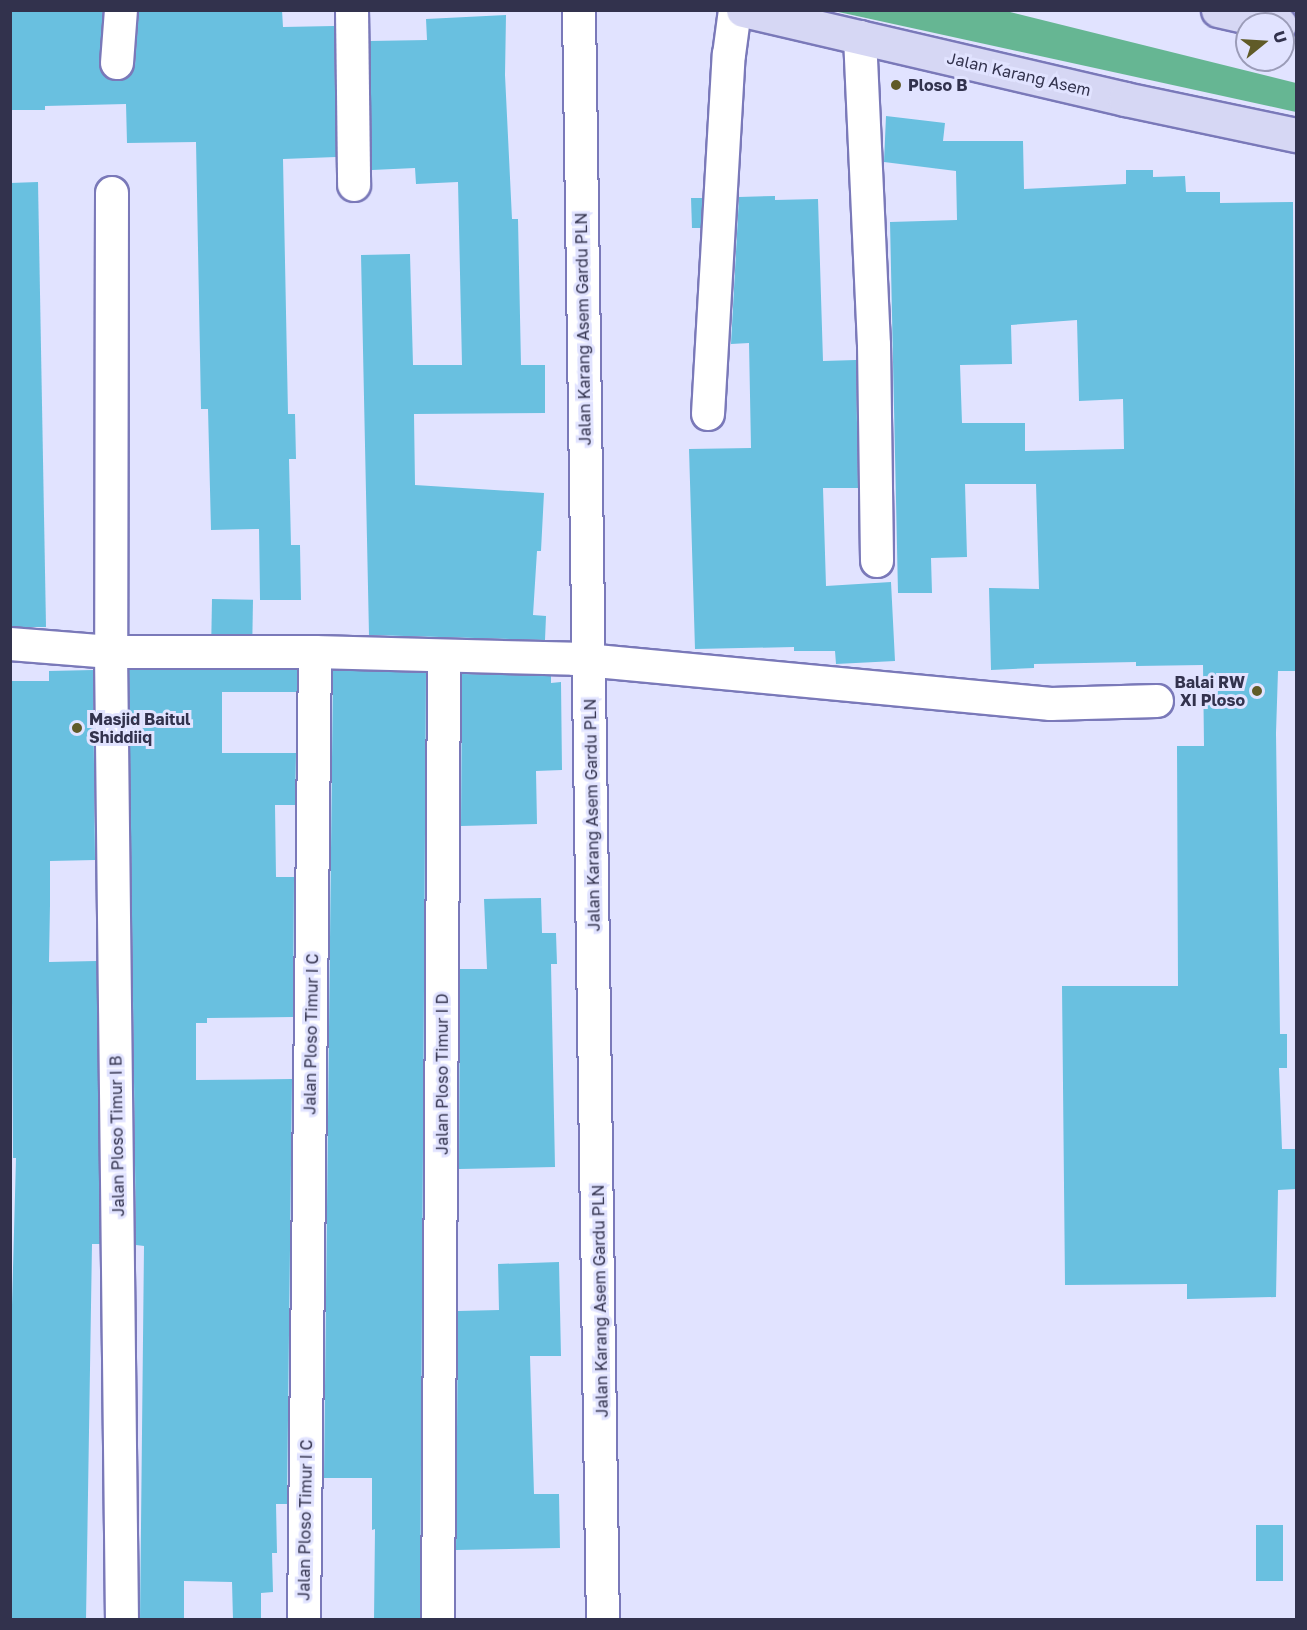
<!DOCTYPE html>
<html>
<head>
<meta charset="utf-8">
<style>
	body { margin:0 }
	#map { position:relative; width:1307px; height:1630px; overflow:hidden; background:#e1e3ff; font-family:"Golos Text",sans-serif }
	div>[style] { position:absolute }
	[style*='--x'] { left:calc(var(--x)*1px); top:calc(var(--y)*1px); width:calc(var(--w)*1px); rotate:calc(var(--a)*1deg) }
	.water>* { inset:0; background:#66b693 }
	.building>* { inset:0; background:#69c0e0; transform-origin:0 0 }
	.roads { filter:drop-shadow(2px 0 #7a79b9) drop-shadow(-2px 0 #7a79b9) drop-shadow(0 2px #7a79b9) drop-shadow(0 -2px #7a79b9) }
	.minor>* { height:32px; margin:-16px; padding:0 16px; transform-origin:16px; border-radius:16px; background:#fff }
	.primary>* { height:33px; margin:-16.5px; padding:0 16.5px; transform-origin:16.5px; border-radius:16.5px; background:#d6d7f4 }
	.dots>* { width:16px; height:16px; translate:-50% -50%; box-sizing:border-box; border:3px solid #e1e3ff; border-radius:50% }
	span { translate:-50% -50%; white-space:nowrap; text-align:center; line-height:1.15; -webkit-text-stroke:6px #e1e3ff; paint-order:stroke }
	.street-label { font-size:16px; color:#32324d }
	.poi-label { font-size:16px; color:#32324d; font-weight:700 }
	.left { translate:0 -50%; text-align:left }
	.right { translate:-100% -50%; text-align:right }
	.frame { position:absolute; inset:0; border:12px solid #32324d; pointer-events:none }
	.north { position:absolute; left:1235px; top:12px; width:60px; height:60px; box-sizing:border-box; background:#e1e3ff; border:2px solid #9b9cb8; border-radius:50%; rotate:72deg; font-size:16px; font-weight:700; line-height:24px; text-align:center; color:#32324d }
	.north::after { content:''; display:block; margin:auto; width:21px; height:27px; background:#605b28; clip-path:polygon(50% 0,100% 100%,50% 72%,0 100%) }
</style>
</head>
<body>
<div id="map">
	<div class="water">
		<div style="clip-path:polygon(834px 11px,1006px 11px,1296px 83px,1296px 112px)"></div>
	</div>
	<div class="building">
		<div style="clip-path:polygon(10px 10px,103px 10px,101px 70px,107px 78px,116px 81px,125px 79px,132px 73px,135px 65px,139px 10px,282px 10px,283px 27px,334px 26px,336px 157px,283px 159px,288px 414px,295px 414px,296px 459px,289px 459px,291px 545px,300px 545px,301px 600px,260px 600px,259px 529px,211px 530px,208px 409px,201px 409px,196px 142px,127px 143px,126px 104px,45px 106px,45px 110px,10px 110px)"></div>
		<div style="clip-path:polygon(506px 15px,505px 75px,512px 219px,518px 219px,521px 365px,545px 365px,545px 413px,414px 414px,415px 485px,544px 493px,541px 551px,537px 551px,533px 615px,546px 616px,545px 640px,369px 635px,361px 255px,410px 254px,413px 365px,462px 365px,458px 182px,416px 184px,415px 168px,372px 170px,370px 41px,427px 40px,426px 19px)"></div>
		<div style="clip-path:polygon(evenodd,886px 116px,945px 123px,943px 141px,1023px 141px,1024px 189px,1126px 184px,1126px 170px,1153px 170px,1153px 177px,1185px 176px,1186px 192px,1220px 192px,1220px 203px,1293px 202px,1296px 671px,1278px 671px,1276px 733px,1280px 1034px,1287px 1034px,1287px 1068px,1279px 1068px,1282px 1149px,1296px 1149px,1296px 1189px,1278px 1190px,1276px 1297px,1187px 1299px,1187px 1284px,1065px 1285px,1062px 986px,1178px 986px,1177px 746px,1204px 746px,1203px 665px,1136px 666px,1136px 662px,1034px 664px,1034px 668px,991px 670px,989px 588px,1039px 589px,1036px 484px,965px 484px,967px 557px,931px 558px,932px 593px,898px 593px,890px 222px,957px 220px,956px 171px,884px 162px,886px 116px,1077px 320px,1079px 401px,1123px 399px,1124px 449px,1025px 451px,1025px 423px,962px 423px,960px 365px,1012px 364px,1011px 325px,1077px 320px)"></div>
		<div style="clip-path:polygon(38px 182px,46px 627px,21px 627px,10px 626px,10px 183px)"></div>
		<div style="clip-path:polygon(775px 196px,775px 200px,818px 199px,823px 361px,856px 360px,858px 488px,823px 488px,826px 586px,891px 582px,895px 661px,836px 664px,835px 651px,794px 651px,794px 647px,695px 649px,689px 449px,751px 448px,749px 343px,731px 344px,739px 197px)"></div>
		<div style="clip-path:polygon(691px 198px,703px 198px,701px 228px,692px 228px)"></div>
		<div style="left:212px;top:599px;width:41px;height:35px;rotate:1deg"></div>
		<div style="clip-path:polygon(93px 670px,95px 860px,50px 861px,50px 905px,49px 962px,97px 961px,100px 1244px,92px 1244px,86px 1620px,10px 1620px,10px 1379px,16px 1158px,13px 1158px,10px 681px,49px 681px,49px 671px)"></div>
		<div style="clip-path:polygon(129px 670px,297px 670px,297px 692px,222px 692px,222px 753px,296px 753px,295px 805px,275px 805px,276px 877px,294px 877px,293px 1017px,207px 1018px,207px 1023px,196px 1023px,196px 1080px,292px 1079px,287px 1504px,276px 1504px,277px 1553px,272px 1553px,273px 1592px,261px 1593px,261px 1620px,233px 1620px,232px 1582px,184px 1581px,184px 1620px,140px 1620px,144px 1246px,136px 1245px)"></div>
		<div style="clip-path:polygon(333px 670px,426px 673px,420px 1620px,374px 1620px,375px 1529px,372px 1530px,372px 1478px,324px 1478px)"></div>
		<div style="clip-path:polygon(462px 674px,551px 676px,551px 683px,561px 682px,562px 770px,536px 771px,537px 824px,461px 826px)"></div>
		<div style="clip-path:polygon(541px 898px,542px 933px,556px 933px,557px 964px,551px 964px,555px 1167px,459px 1169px,460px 969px,487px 969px,484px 899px)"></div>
		<div style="clip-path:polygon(559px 1262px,561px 1356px,530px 1356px,534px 1494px,559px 1494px,560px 1548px,456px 1550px,458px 1311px,499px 1310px,498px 1264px)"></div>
		<div style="left:1256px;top:1525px;width:27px;height:56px"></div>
	</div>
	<div class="roads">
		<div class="minor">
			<div style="--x:352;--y:10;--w:175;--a:89.3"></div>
			<div style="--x:579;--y:10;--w:1610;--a:89.15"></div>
			<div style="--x:860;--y:37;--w:308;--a:87.4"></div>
			<div style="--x:874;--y:345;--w:216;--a:89.2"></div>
			<div style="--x:117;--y:63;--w:53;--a:-85.7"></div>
			<div style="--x:112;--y:193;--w:459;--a:90.1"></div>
			<div style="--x:111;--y:652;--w:968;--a:89.35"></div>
			<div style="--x:708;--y:414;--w:360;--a:-86.7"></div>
			<div style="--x:729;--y:55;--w:45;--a:-82.4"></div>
			<div style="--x:10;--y:644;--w:101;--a:4.5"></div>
			<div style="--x:111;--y:652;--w:204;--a:0"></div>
			<div style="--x:315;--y:652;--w:260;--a:1.5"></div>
			<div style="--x:575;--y:659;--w:478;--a:5.4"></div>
			<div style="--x:1051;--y:704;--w:106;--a:-1.6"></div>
			<div style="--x:304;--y:1620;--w:968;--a:-89.35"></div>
			<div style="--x:438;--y:1620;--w:963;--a:-89.64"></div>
		</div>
		<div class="primary">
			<div style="--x:743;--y:10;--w:392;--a:13.1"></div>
			<div style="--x:1125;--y:99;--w:175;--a:11.9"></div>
			<div style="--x:1218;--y:10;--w:63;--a:12.9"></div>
		</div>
	</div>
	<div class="dots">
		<div style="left:896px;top:85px;background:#605b28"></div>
		<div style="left:1257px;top:691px;background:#605b28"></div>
		<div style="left:77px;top:728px;background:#605b28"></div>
	</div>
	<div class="street-label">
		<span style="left:1019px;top:74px;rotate:13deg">Jalan Karang Asem</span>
		<span style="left:583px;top:329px;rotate:-91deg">Jalan Karang Asem Gardu PLN</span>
		<span style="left:592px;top:815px;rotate:-91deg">Jalan Karang Asem Gardu PLN</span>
		<span style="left:311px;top:1034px;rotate:-89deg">Jalan Ploso Timur I C</span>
		<span style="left:442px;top:1074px;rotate:-90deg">Jalan Ploso Timur I D</span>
		<span style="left:117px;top:1136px;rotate:-91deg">Jalan Ploso Timur I B</span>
		<span style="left:600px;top:1301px;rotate:-91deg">Jalan Karang Asem Gardu PLN</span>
		<span style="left:305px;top:1520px;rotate:-89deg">Jalan Ploso Timur I C</span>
	</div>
	<div class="poi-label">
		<span class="left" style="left:908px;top:85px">Ploso B</span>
		<span class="right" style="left:1245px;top:691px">Balai RW<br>XI Ploso</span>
		<span class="left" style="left:89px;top:728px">Masjid Baitul<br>Shiddiiq</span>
	</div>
	<div class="frame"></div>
	<div class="north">U</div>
</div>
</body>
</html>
